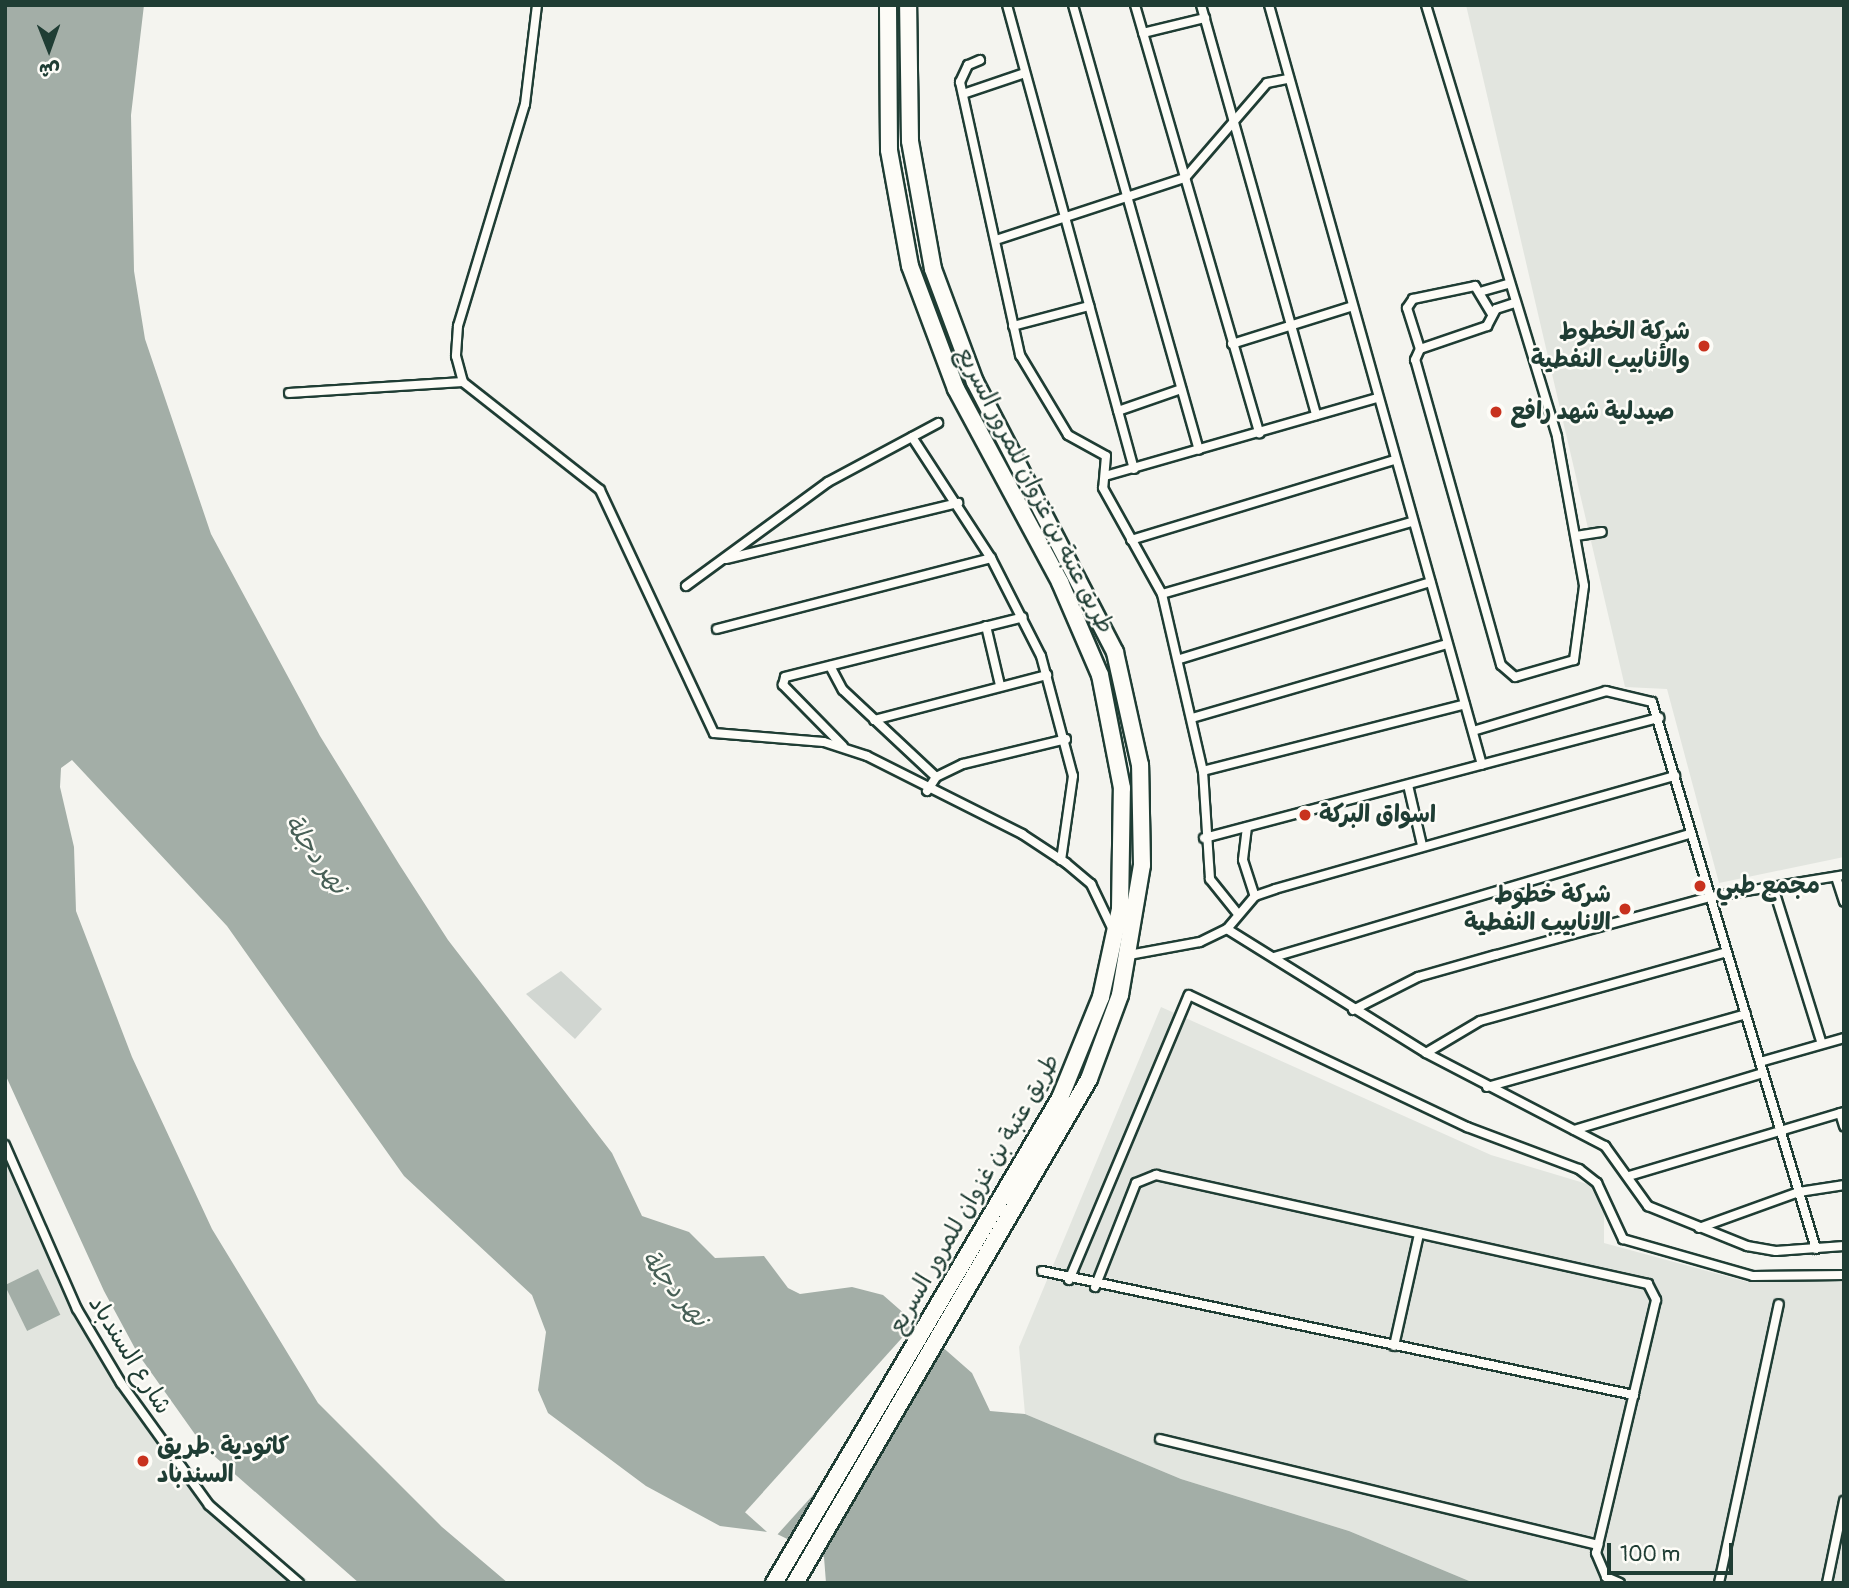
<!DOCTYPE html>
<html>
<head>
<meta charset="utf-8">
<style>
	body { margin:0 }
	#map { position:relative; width:1849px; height:1588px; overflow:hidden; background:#f4f4ef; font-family:Pangolin,"Playpen Sans Arabic",sans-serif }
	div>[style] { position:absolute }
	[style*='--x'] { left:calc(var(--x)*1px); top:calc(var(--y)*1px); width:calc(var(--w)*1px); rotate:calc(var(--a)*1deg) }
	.built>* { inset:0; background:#e2e5df }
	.green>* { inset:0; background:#d1d6d1 }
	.water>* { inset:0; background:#a3aea7; transform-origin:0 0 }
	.pier>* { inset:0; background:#f4f4ef; transform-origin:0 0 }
	.roads { filter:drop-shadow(2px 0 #1f3d34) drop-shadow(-2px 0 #1f3d34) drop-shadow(0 2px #1f3d34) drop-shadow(0 -2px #1f3d34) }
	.street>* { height:8px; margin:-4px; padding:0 4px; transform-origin:4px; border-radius:4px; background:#fdfcf7 }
	.highway>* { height:16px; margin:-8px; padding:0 8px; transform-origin:8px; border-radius:8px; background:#fdfcf7 }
	.dots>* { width:19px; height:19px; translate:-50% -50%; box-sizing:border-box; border:4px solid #fdfcf7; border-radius:50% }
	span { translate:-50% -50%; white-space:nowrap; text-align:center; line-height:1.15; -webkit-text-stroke:5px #fdfcf7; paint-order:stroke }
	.poi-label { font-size:24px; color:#1f3d34; font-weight:700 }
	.right { translate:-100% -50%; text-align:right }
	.left { translate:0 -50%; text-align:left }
	.street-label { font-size:24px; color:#1f3d34 }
	.water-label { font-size:26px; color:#475f56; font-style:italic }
	.frame { position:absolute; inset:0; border:7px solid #1f3d34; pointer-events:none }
	.north { position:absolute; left:14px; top:14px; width:70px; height:70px; -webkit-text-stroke:5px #fdfcf7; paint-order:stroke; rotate:179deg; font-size:19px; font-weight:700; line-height:28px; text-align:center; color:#1f3d34 }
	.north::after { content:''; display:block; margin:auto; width:24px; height:32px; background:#1f3d34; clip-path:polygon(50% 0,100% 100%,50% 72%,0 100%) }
	.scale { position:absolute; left:1607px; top:1543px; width:126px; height:32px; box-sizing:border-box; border:4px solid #1f3d34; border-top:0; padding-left:9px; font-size:21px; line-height:24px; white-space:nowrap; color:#1f3d34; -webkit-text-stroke:5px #fdfcf7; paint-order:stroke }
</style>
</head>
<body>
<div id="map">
	<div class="built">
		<div style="clip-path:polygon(1466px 5px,1844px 5px,1844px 857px,1719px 883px,1667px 689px,1625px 687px)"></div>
		<div style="clip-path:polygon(1161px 1007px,1491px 1155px,1604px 1189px,1604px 1243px,1748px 1282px,1844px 1279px,1844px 1583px,1474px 1583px,1349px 1531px,1181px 1479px,1025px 1414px,1019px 1347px)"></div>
		<div style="clip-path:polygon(5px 1161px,116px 1375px,201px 1494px,311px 1583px,5px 1583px)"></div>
	</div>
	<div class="green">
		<div style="clip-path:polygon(561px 971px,602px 1009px,575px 1039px,526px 994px)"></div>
	</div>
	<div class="water">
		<div style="clip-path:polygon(5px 5px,144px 5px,131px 115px,134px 271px,145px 339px,211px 534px,320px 736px,399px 864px,448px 940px,612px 1153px,642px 1216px,689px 1232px,715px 1258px,764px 1256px,788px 1288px,800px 1294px,852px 1287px,883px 1295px,972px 1373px,990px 1411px,1025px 1414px,1181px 1479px,1349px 1531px,1474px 1583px,826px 1583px,824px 1557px,775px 1533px,720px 1526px,646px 1486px,548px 1413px,538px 1390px,546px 1332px,532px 1295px,404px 1176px,227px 926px,72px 760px,61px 768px,60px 787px,74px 847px,76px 911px,132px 1057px,212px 1229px,318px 1403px,442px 1527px,508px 1583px,359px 1583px,204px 1447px,138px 1354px,104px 1291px,5px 1074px)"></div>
		<div style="left:38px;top:1269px;width:51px;height:37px;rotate:64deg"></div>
	</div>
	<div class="pier">
		<div style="left:919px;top:1319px;width:39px;height:260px;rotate:42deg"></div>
	</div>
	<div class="roads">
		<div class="street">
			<div style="--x:537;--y:5;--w:100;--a:96.9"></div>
			<div style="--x:525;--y:104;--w:232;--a:106.8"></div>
			<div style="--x:458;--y:326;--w:30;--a:94"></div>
			<div style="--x:456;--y:356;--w:27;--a:75"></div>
			<div style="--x:463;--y:382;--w:174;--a:38.2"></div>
			<div style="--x:600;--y:490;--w:268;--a:64.9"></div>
			<div style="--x:714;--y:733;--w:110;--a:4.7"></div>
			<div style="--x:824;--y:742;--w:45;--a:18"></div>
			<div style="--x:867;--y:756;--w:174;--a:26.7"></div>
			<div style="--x:1022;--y:834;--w:53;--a:33.4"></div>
			<div style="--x:1066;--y:863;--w:33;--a:40"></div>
			<div style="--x:1091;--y:884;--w:51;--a:64.4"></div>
			<div style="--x:1007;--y:5;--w:481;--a:74.7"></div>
			<div style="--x:1073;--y:5;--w:462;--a:74.2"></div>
			<div style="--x:1135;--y:5;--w:446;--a:73.8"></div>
			<div style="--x:1201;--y:5;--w:426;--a:74.3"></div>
			<div style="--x:1269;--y:5;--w:789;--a:74.34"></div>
			<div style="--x:1426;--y:5;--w:451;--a:73.1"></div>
			<div style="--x:1557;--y:437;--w:151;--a:79.7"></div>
			<div style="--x:1584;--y:586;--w:75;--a:97.7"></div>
			<div style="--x:1574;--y:660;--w:61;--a:163.9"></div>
			<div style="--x:1515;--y:677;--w:18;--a:-139"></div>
			<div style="--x:1501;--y:665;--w:317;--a:-105.7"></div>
			<div style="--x:1415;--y:360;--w:12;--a:-66"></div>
			<div style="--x:1420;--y:349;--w:71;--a:-18.9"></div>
			<div style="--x:1487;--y:326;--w:19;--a:-62"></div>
			<div style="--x:1496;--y:309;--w:19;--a:-18"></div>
			<div style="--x:1143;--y:33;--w:64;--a:-13.6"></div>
			<div style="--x:980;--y:60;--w:13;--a:157"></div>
			<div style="--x:968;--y:65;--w:19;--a:115"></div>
			<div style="--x:960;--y:82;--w:280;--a:77.6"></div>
			<div style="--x:1020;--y:355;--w:93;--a:59"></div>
			<div style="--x:1068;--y:435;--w:43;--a:28.9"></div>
			<div style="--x:1106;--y:456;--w:32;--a:95"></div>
			<div style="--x:1103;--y:488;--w:121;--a:60.9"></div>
			<div style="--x:1162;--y:594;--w:182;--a:77"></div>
			<div style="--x:963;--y:94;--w:65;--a:-18.7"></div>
			<div style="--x:999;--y:239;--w:196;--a:-18.2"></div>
			<div style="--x:1185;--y:178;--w:125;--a:-49.2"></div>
			<div style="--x:1267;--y:83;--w:20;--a:-11"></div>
			<div style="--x:1483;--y:291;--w:25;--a:-16"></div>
			<div style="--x:1013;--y:326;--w:79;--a:-14.7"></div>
			<div style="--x:1232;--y:344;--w:124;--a:-17.4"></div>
			<div style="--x:1420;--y:349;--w:43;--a:-107.6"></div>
			<div style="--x:1407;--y:308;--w:11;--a:-56"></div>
			<div style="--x:1413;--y:299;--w:63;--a:-11.8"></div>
			<div style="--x:1475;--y:286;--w:33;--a:59"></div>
			<div style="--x:289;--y:393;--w:174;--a:-3.6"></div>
			<div style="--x:1118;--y:411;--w:67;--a:-19.2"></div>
			<div style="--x:912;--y:437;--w:145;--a:56.9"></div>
			<div style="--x:991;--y:558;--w:110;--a:63"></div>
			<div style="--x:1041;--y:656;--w:124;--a:75.1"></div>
			<div style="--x:1073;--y:776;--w:85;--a:98.1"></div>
			<div style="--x:1105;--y:476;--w:283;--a:-16"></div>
			<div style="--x:1576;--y:536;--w:26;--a:-9"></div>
			<div style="--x:1131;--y:540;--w:276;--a:-16.9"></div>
			<div style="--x:726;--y:559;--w:239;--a:-13.6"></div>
			<div style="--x:686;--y:586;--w:176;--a:-36.2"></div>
			<div style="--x:828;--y:482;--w:125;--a:-28.2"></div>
			<div style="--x:1162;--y:594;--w:260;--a:-16.1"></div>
			<div style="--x:986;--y:626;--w:61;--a:76.7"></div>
			<div style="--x:717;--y:629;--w:283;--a:-14.5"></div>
			<div style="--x:1180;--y:659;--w:262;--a:-17.1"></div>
			<div style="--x:830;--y:666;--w:27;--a:62"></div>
			<div style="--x:843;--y:690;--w:127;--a:43.1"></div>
			<div style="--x:1192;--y:718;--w:266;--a:-16.2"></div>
			<div style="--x:874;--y:720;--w:179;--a:-14.6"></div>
			<div style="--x:1473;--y:731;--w:139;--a:-16.7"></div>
			<div style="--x:1606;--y:691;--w:47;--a:13.4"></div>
			<div style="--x:1652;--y:702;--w:571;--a:73.31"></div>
			<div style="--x:843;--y:746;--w:86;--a:-134.5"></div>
			<div style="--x:783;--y:685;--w:8;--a:-76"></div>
			<div style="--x:785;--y:677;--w:245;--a:-14.1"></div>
			<div style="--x:1408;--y:785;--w:62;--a:76.9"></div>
			<div style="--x:927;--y:791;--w:17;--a:-57"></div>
			<div style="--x:936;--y:777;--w:30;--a:-26"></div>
			<div style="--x:963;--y:764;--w:106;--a:-13.6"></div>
			<div style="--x:1247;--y:827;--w:33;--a:97"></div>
			<div style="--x:1243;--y:860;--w:38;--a:72"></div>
			<div style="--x:1204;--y:838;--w:471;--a:-14.8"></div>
			<div style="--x:1836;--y:877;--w:26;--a:72"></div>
			<div style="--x:1773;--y:887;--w:164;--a:72.7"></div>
			<div style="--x:1238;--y:914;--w:45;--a:-128.7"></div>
			<div style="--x:1210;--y:879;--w:108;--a:-93.7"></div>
			<div style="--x:1203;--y:771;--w:270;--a:-14.3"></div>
			<div style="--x:1227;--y:929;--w:234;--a:31.9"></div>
			<div style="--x:1426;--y:1053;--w:202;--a:27.5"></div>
			<div style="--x:1605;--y:1146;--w:74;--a:54.4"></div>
			<div style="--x:1648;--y:1206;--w:107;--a:22"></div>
			<div style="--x:1747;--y:1246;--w:29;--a:10"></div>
			<div style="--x:1776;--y:1251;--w:68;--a:-4.2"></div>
			<div style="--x:1129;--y:955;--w:72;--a:-10.4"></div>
			<div style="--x:1200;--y:942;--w:30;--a:-26"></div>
			<div style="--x:1227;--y:929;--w:43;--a:-49.7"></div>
			<div style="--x:1255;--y:896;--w:21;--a:-19"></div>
			<div style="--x:1275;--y:889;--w:416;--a:-15.8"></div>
			<div style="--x:1274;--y:957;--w:434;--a:-16.5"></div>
			<div style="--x:1353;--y:1010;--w:73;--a:-26.9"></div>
			<div style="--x:1418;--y:977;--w:81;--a:-15.8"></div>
			<div style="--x:1496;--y:955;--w:222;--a:-15.2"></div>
			<div style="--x:1710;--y:897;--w:136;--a:-9.3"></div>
			<div style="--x:1426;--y:1053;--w:63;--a:-30.7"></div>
			<div style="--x:1480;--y:1021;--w:256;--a:-15.6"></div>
			<div style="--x:1760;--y:1062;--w:87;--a:-15.9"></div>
			<div style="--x:1487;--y:1087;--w:269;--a:-15.7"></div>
			<div style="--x:1840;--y:1113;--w:14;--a:73"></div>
			<div style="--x:1574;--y:1130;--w:197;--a:-16.8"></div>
			<div style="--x:5;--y:1145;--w:179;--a:66.3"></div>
			<div style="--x:77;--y:1309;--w:86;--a:59.3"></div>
			<div style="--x:121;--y:1383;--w:150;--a:54.2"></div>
			<div style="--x:209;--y:1505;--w:119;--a:40.9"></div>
			<div style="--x:1629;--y:1176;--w:224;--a:-16.6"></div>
			<div style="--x:1699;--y:1228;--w:106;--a:-19.8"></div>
			<div style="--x:1799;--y:1192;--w:46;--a:-8.8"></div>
			<div style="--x:1042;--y:1271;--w:605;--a:11.83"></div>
			<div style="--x:1069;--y:1280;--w:309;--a:-67.2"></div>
			<div style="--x:1189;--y:995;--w:308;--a:25.4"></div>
			<div style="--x:1467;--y:1127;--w:120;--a:20.6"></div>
			<div style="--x:1579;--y:1169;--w:23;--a:38"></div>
			<div style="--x:1597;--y:1183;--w:62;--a:65.1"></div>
			<div style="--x:1623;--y:1239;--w:135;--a:15.9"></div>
			<div style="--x:1753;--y:1276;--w:91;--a:-0.6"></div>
			<div style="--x:1095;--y:1287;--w:112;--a:-68.5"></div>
			<div style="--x:1136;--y:1183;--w:22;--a:-22"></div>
			<div style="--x:1156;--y:1175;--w:504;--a:12.49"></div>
			<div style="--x:1648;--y:1284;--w:18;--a:63"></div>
			<div style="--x:1656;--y:1300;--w:260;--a:103.3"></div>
			<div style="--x:1596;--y:1553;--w:26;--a:67"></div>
			<div style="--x:1606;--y:1577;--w:15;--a:23"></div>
			<div style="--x:1394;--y:1346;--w:115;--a:-77.4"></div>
			<div style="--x:1160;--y:1439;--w:451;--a:13.6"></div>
			<div style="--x:1719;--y:1583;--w:285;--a:-77.9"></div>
			<div style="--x:1827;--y:1583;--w:84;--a:-78.3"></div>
		</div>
		<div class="highway">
			<div style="--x:774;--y:1583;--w:563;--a:-59.47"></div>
			<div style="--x:1060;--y:1098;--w:109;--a:-67.9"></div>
			<div style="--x:1101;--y:997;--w:90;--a:-77.8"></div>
			<div style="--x:1120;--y:909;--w:121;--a:-89.1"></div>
			<div style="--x:1122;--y:788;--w:115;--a:-101"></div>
			<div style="--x:1100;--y:675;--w:101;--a:-113.3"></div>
			<div style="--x:1060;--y:582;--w:219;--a:-118.3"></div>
			<div style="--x:956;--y:389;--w:131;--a:-110.5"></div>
			<div style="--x:910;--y:266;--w:118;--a:-100.3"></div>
			<div style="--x:889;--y:150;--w:145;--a:-90.4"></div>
			<div style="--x:795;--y:1583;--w:583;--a:-59.74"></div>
			<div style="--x:1089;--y:1079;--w:90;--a:-69.7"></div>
			<div style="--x:1120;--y:995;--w:132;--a:-80.4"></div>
			<div style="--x:1142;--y:865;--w:100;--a:-91.1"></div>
			<div style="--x:1140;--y:765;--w:116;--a:-102.5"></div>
			<div style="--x:1115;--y:652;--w:304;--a:-117.4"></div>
			<div style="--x:975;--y:382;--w:121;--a:-110.4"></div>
			<div style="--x:933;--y:269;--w:130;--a:-100.2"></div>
			<div style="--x:910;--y:141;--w:136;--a:-90.8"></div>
		</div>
	</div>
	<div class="dots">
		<div style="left:1704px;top:346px;background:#c8321e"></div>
		<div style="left:1496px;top:412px;background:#c8321e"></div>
		<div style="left:1305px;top:815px;background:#c8321e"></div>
		<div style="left:1700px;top:886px;background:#c8321e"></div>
		<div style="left:1625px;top:909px;background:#c8321e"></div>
		<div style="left:143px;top:1461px;background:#c8321e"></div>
	</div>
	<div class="poi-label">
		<span class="right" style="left:1690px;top:346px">شركة الخطوط<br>والأنابيب النفطية</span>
		<span class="left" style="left:1510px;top:412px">صيدلية شهد رافع</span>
		<span class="left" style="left:1319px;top:815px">اسواق البركة</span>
		<span class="left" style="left:1716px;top:886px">مجمع طبي</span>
		<span class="right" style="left:1611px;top:909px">شركة خطوط<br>الانابيب النفطية</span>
		<span class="left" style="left:157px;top:1461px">كاثودية .طريق<br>السندباد</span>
	</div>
	<div class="street-label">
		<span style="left:1035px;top:490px;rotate:63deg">طريق عتبة بن غزوان للمرور السريع</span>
		<span style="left:974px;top:1194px;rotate:-60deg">طريق عتبة بن غزوان للمرور السريع</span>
		<span style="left:130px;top:1355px;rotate:58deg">شارع السندباد</span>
	</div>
	<div class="water-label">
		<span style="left:315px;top:855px;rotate:55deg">نهر دجلة</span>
		<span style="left:674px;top:1289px;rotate:51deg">نهر دجلة</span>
	</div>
	<div class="frame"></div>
	<div class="north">ش</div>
	<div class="scale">100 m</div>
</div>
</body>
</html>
